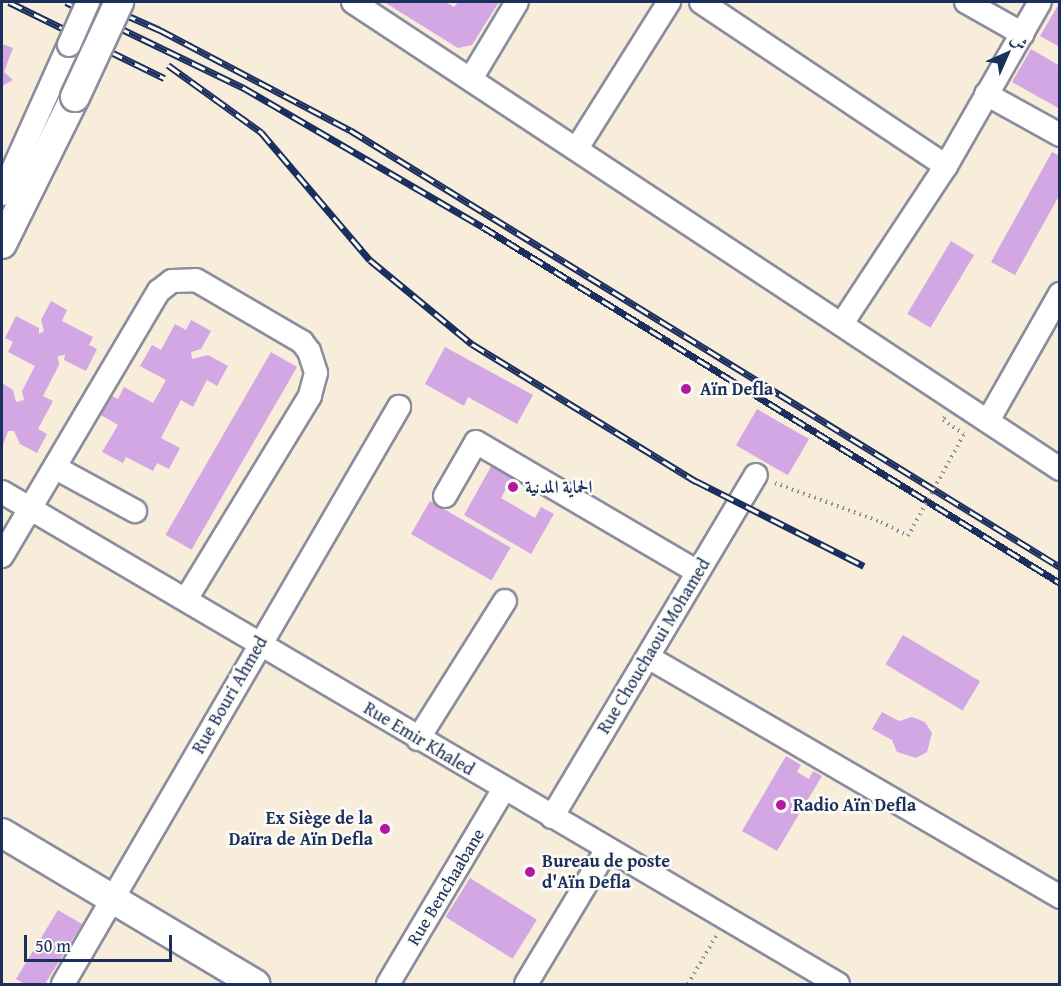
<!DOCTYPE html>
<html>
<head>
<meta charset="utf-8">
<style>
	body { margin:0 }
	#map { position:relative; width:1061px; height:986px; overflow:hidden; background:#f8ecdb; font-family:"Gentium Book Plus",Amiri,serif }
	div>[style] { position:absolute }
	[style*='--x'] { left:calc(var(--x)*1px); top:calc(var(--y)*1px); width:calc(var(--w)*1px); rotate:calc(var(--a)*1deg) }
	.building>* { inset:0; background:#d3a7e4; transform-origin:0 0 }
	.path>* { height:4px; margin-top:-2px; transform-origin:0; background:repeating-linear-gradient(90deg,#8a8e9c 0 1.5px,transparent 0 6px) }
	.roads { filter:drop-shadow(2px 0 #8a8e9c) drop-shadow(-2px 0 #8a8e9c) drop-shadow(0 2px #8a8e9c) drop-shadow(0 -2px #8a8e9c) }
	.minor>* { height:22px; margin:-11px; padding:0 11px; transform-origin:11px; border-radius:11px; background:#fff }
	.major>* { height:28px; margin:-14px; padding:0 14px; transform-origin:14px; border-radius:14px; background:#fff }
	.rail>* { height:7px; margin-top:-3.5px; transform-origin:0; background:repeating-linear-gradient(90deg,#fdfcf7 0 14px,#1b2f5e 0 28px); box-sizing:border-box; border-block:2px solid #1b2f5e }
	.path-bridge>* { height:4px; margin-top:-2px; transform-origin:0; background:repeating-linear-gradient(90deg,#8a8e9c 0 1.5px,transparent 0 6px) }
	.bridges { filter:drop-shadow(2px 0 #8a8e9c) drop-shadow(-2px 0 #8a8e9c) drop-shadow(0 2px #8a8e9c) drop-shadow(0 -2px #8a8e9c) }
	.minor-bridge>* { height:22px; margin:-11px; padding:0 11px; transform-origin:11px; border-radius:11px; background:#fff }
	.major-bridge>* { height:28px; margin:-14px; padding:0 14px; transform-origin:14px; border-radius:14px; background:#fff }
	.dots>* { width:16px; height:16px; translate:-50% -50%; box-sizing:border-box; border:3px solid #fdfcf7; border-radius:50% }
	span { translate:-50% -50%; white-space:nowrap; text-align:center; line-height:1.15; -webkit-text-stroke:5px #fdfcf7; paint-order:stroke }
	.poi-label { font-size:18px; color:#1b2f5e; font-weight:700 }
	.left { translate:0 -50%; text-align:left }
	.right { translate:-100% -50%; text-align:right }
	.street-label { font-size:18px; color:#1b2f5e }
	.frame { position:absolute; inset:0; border:3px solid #1b2f5e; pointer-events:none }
	.north { position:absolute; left:977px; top:24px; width:60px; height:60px; -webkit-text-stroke:4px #fdfcf7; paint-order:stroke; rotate:45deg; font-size:16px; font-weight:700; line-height:24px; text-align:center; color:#1b2f5e }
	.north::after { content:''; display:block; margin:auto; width:21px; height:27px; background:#1b2f5e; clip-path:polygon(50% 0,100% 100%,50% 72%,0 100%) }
	.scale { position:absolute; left:24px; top:935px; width:148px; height:27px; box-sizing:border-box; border:3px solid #1b2f5e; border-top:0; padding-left:8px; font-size:18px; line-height:21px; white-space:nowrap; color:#1b2f5e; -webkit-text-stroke:4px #fdfcf7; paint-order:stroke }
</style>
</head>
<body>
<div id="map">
	<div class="building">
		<div style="clip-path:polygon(384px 2px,446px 2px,454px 7px,458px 2px,499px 2px,472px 45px,458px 48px)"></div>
		<div style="clip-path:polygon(1060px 2px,1060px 47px,1040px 36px)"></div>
		<div style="clip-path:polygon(2px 44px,13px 48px,4px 72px,13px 80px,2px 86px)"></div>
		<div style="clip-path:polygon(1031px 49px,1060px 66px,1060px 109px,1012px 82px)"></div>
		<div style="clip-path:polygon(1052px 152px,1060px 156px,1060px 194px,1015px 275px,991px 262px)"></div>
		<div style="left:951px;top:241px;width:27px;height:85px;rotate:31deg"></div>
		<div style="clip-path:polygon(51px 301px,67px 310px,62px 321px,93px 337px,89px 345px,97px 349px,86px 371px,64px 360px,65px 355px,58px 356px,59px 365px,43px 396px,53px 401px,38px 429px,47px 434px,37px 453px,20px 444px,14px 431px,8px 431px,2px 448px,2px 383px,13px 390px,16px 402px,24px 400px,22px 391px,35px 366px,8px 352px,13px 342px,5px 338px,16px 316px,39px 328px,39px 334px,44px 331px,41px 320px)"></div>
		<div style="clip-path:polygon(191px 320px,211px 331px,201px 349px,191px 352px,192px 359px,208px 355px,228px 366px,217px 386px,207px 380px,193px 407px,181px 400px,161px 438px,180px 448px,169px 469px,157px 463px,153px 471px,126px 457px,123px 463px,102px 452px,118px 425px,99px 414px,110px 395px,118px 399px,124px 387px,153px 403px,166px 380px,140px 366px,152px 345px,161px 350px,175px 324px,186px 330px)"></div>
		<div style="clip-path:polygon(445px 347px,533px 395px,517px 424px,468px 397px,464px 406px,425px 384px)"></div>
		<div style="left:271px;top:352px;width:30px;height:211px;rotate:30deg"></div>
		<div style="left:757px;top:409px;width:60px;height:42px;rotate:30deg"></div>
		<div style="clip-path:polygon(493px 463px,514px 475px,501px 498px,535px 518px,541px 507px,554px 514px,531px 554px,464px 515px)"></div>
		<div style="left:430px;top:501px;width:93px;height:38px;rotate:30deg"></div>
		<div style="left:903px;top:635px;width:90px;height:34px;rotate:31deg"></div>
		<div style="clip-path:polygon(882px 712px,899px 721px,912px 717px,925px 722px,932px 733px,927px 752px,916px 758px,897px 752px,892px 740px,872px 729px)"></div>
		<div style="clip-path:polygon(786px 756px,801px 765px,797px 772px,809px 779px,813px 771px,822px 776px,777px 851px,742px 831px)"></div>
		<div style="left:470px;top:878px;width:79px;height:46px;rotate:32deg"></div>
		<div style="clip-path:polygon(58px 910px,82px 924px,45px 984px,25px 984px,16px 979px)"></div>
	</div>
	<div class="path">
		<div style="--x:945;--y:417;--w:4;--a:124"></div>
		<div style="--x:943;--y:420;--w:25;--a:34"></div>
		<div style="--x:775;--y:483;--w:113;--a:20.2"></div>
		<div style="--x:881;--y:522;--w:30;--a:27"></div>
		<div style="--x:688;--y:984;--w:56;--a:-59.7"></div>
	</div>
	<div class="roads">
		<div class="minor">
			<div style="--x:353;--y:2;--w:847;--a:33.45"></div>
			<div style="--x:701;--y:2;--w:295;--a:33.8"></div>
			<div style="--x:966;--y:2;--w:65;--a:29.3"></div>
			<div style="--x:472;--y:77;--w:87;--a:-59"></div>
			<div style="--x:986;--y:94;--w:85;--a:29"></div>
			<div style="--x:577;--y:148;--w:173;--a:-57.8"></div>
			<div style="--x:2;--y:194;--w:163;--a:-65.8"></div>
			<div style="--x:843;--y:322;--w:187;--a:-56.6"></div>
			<div style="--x:946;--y:166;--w:189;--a:-60.2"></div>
			<div style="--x:989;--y:419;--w:144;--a:-60.4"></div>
			<div style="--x:56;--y:468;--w:90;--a:28.6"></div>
			<div style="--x:2;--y:492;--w:970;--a:30.48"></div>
			<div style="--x:445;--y:496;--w:62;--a:-60.1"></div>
			<div style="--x:476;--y:442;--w:257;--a:30.4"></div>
			<div style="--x:2;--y:556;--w:308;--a:-59.4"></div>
			<div style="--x:159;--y:291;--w:16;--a:-38"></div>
			<div style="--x:172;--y:281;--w:24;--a:-2"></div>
			<div style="--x:196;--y:280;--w:123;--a:30.3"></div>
			<div style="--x:302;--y:342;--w:11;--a:52"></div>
			<div style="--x:309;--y:351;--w:23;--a:72"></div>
			<div style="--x:316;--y:373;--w:24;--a:105"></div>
			<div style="--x:310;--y:396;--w:238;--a:121.4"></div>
			<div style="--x:648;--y:657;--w:477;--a:30.2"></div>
			<div style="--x:418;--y:739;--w:163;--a:-57.8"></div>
			<div style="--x:552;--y:817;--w:398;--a:-59.2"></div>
			<div style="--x:63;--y:984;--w:668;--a:-59.79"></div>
			<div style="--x:388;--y:984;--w:227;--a:-59.3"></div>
			<div style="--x:526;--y:984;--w:157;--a:-59"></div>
		</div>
		<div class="major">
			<div style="--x:2;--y:244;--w:164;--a:-63.6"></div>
			<div style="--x:2;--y:833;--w:295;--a:30.8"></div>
		</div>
	</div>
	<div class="rail">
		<div style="--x:9;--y:2;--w:173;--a:26.1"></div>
		<div style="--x:66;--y:2;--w:198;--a:25.8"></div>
		<div style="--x:244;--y:88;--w:276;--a:30.2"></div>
		<div style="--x:483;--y:227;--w:678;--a:31.67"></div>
		<div style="--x:97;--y:2;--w:69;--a:24"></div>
		<div style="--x:160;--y:30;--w:215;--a:27.8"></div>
		<div style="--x:350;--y:130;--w:834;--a:31.61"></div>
		<div style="--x:168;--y:65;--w:115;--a:35.8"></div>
		<div style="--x:261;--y:132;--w:168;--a:49.6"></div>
		<div style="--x:370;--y:260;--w:132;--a:39.5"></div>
		<div style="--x:472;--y:344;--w:263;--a:31.5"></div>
		<div style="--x:696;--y:481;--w:188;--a:26.8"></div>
	</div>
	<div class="path-bridge">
		<div style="--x:908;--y:536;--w:116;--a:-61.2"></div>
	</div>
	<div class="bridges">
		<div class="minor-bridge">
			<div style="--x:69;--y:45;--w:47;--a:-66.2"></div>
		</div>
		<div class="major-bridge">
			<div style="--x:75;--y:97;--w:105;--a:-65.1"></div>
		</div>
	</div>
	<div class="dots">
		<div style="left:686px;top:389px;background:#b5179e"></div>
		<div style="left:513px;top:487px;background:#b5179e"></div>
		<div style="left:781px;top:805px;background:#b5179e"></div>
		<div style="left:385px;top:829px;background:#b5179e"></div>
		<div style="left:530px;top:872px;background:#b5179e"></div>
	</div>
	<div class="poi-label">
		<span class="left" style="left:700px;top:389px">Aïn Defla</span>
		<span class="left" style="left:525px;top:487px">الحماية المدنية</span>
		<span class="left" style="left:793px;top:805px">Radio Aïn Defla</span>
		<span class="right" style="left:373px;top:829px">Ex Siège de la<br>Daïra de Aïn Defla</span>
		<span class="left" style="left:542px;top:872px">Bureau de poste<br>d'Aïn Defla</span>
	</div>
	<div class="street-label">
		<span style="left:654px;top:646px;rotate:-59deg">Rue Chouchaoui Mohamed</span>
		<span style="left:230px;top:695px;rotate:-60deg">Rue Bouri Ahmed</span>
		<span style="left:419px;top:739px;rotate:31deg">Rue Emir Khaled</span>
		<span style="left:446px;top:887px;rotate:-59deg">Rue Benchaabane</span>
	</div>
	<div class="frame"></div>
	<div class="north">ش</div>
	<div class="scale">50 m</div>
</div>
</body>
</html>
